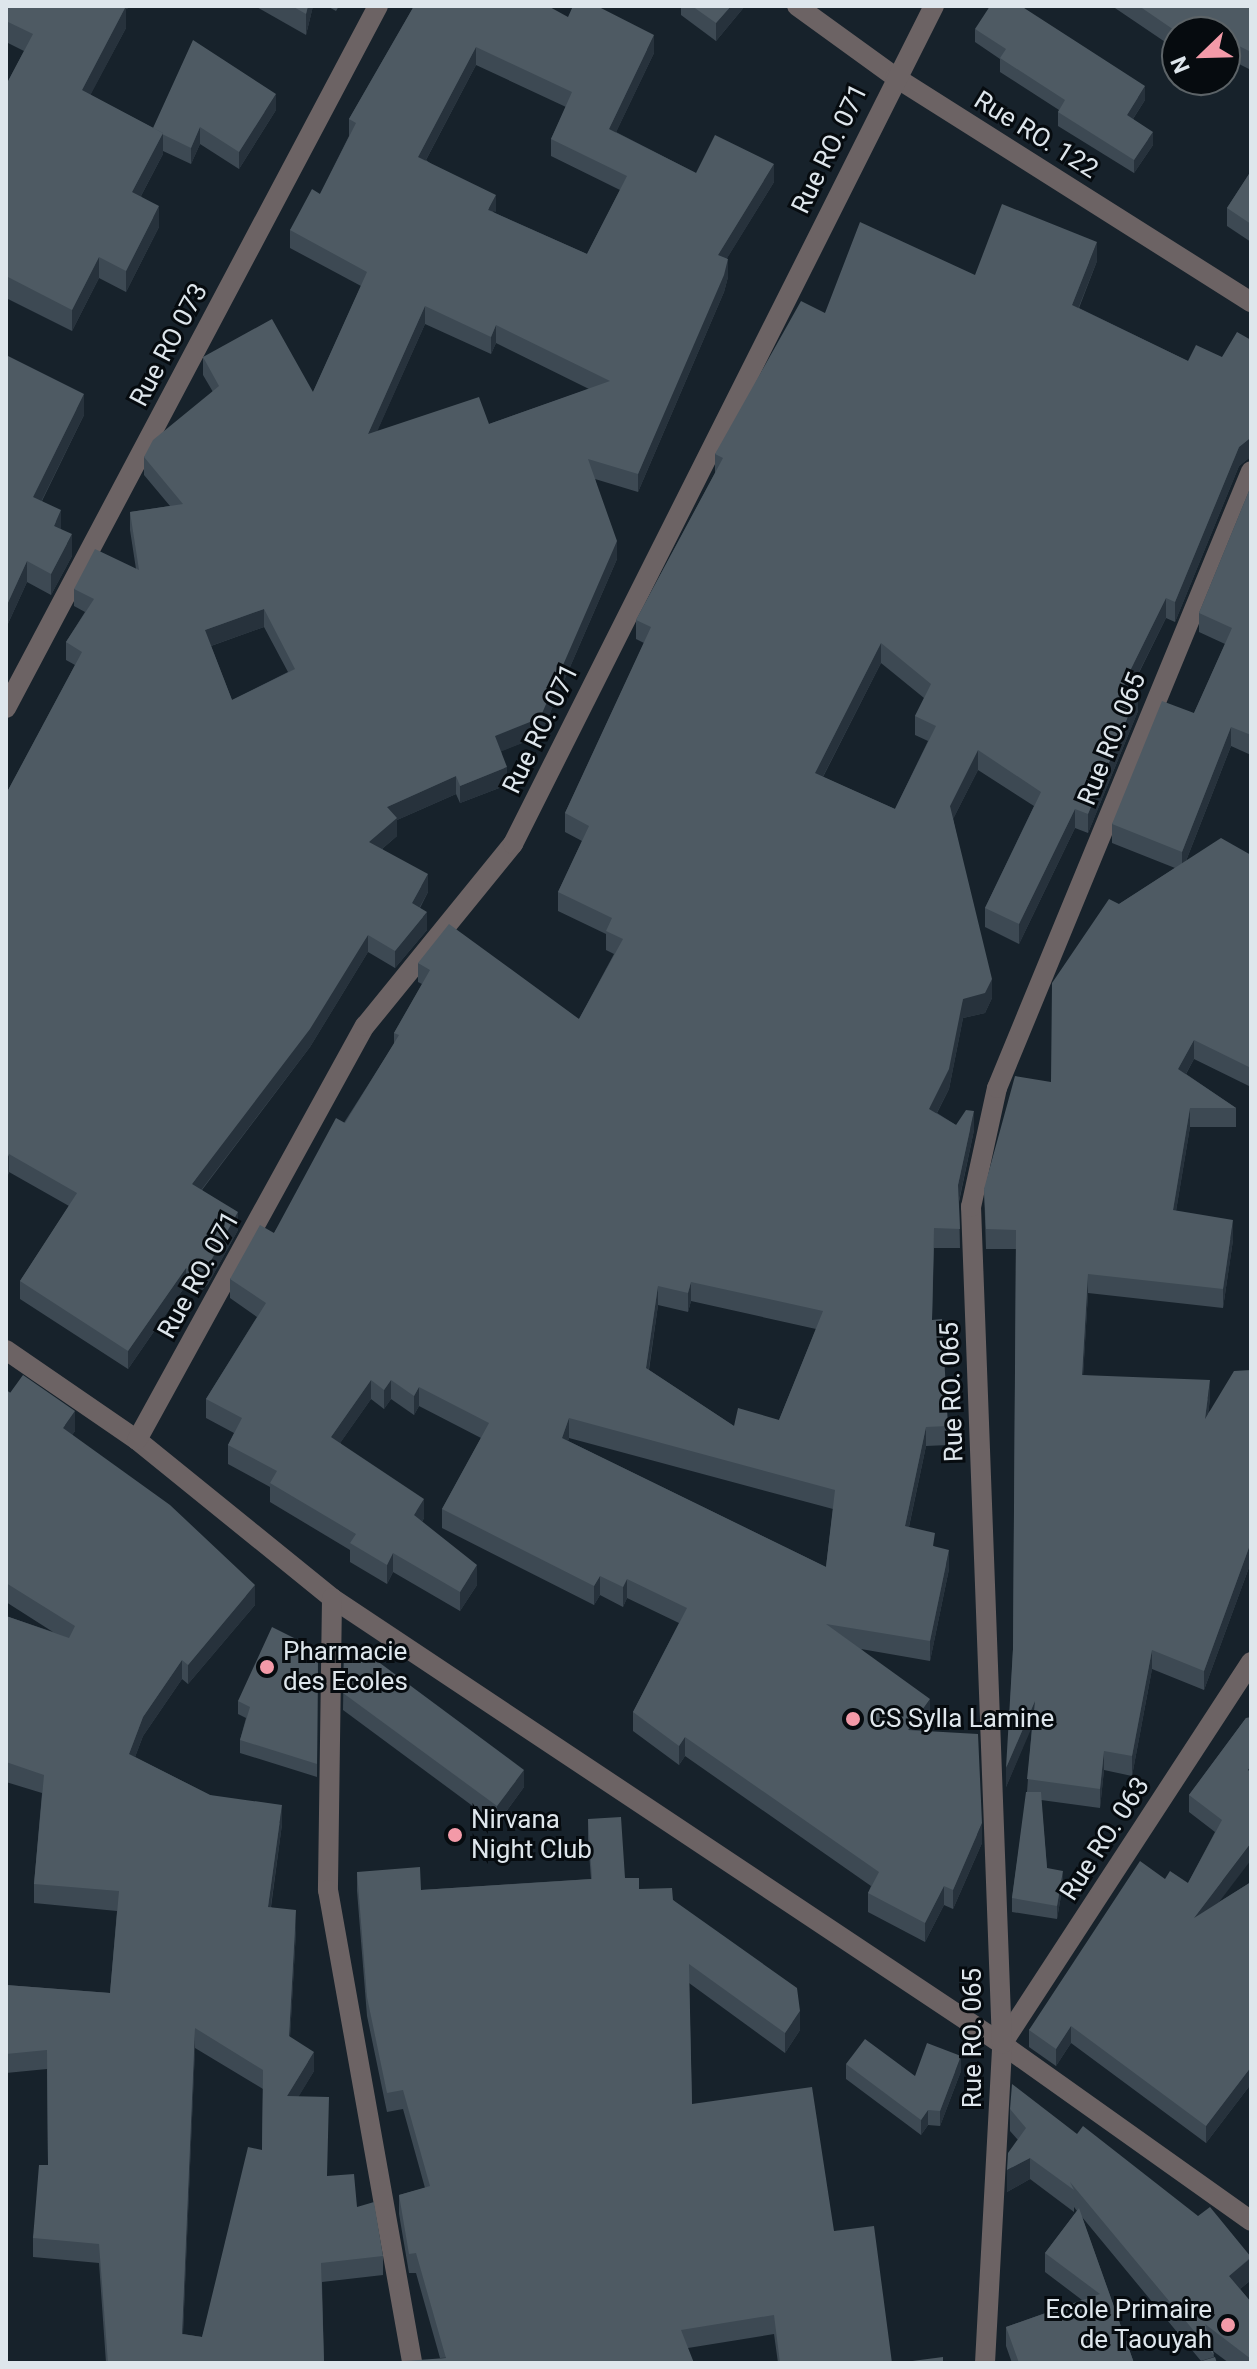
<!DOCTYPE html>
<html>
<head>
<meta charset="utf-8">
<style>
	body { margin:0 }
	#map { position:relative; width:1257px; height:2369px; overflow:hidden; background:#17222b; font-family:Roboto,sans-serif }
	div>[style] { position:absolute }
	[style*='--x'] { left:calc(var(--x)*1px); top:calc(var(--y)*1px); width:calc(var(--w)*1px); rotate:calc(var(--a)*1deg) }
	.street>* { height:20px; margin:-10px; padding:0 10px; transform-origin:10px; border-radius:10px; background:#6c6364 }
	.wall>* { inset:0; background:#3d4953 }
	.shaded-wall>* { inset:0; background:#27323c }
	.building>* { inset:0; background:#4e5a63 }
	.dots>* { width:22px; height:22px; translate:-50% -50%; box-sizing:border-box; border:4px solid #060b0f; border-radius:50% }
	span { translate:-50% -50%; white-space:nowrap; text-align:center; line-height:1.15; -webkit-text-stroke:6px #060b0f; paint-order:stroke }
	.street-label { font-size:26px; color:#dee6ec }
	.poi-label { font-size:26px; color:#dee6ec }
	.left { translate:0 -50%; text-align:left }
	.right { translate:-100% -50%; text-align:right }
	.frame { position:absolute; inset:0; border:8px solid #dee6ec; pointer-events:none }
	.north { position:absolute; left:1161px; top:16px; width:80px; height:80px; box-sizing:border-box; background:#060b0f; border:2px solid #5c6367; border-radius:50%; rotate:247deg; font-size:22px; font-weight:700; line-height:32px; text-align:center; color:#dee6ec }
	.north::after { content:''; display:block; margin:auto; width:28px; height:36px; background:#f39aa8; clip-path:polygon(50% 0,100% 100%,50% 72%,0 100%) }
</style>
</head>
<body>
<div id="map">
	<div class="street">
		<div style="--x:797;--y:6;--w:121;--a:35.9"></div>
		<div style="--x:895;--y:77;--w:421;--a:32.3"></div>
		<div style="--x:6;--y:708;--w:794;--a:-62.08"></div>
		<div style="--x:6;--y:1350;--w:159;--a:34.5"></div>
		<div style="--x:137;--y:1440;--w:251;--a:39"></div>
		<div style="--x:332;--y:1598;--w:805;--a:33.65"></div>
		<div style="--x:1002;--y:2044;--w:305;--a:35.4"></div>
		<div style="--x:137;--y:1440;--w:473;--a:-61.2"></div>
		<div style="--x:365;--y:1026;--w:235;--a:-50.9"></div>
		<div style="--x:513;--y:844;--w:938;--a:-63.33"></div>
		<div style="--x:332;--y:1598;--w:292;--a:90.8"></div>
		<div style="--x:328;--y:1890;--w:480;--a:79.9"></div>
		<div style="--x:1002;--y:2044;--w:456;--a:-56.9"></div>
		<div style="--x:985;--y:2363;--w:319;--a:-86.9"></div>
		<div style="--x:1002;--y:2044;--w:838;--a:-92.12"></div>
		<div style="--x:971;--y:1207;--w:122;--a:-77.7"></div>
		<div style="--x:997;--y:1088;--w:667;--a:-67.62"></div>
	</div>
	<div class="wall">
		<div style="clip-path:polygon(6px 6px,129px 6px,127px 9px,126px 8px,126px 28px,90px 95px,153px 128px,276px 110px,239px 169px,200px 144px,191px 164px,163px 151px,163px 154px,141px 196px,159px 227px,126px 292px,99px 278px,72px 331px,6px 298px,6px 85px,24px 51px,6px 42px)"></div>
		<div style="clip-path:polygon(255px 6px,313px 6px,306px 35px)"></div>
		<div style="clip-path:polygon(327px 6px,339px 6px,336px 11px)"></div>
		<div style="clip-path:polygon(evenodd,414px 6px,568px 17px,654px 53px,616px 132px,696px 173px,774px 182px,727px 258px,728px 277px,724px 292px,638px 492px,595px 479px,617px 559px,540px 736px,501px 751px,507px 785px,460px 803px,456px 794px,397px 820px,397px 836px,382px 849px,428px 892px,420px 908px,427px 930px,395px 968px,368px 952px,310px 1047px,202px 1190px,238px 1230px,208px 1284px,199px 1293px,186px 1285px,128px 1369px,20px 1299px,20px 1281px,69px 1206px,9px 1172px,6px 1180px,6px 794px,75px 665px,66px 660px,66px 642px,85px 612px,74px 606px,74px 589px,136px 569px,130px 530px,130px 512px,170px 506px,144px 475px,144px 457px,213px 392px,203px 375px,203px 357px,313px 392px,361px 286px,290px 248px,290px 230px,320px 194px,349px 136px,349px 119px,414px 6px,476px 65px,566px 107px,551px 139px,551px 156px,620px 190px,587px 254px,495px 213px,426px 160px,476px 65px,414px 6px,425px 324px,491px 354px,496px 343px,589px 389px,489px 424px,377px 431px,425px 324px,414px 6px,264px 627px,288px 672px,232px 700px,211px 646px,264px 627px)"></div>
		<div style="clip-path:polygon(681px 6px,745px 6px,716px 41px,681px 15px)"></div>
		<div style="clip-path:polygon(1112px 6px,1251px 6px,1251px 70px,1225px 57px,1225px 32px,1177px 32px,1177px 50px)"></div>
		<div style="clip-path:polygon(975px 29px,1145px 100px,1133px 119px,1153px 145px,1134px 173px,1058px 126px,1058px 112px,1059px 110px,1000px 72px,1000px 59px,975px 42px)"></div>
		<div style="clip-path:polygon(1251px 171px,1251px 242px,1227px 226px,1227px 208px)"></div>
		<div style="clip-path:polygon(evenodd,1097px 261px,1079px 308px,1188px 361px,1222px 357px,1251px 340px,1251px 459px,1249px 458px,1239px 466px,1175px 622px,1166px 618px,1131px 689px,1138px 711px,1088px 833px,1075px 828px,1019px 944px,985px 927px,985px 908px,1034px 806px,978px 770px,953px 819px,992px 998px,985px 1013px,963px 1018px,949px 1089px,937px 1113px,956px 1125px,974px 1130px,959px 1202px,960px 1248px,934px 1248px,932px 1320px,948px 1426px,948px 1445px,926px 1446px,909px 1527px,935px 1547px,949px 1569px,930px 1661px,861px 1649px,930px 1718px,921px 1731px,982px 1843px,953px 1909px,944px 1905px,925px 1942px,868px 1912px,868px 1893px,871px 1886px,685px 1756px,679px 1765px,633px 1731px,633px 1712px,679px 1623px,627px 1598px,623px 1607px,600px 1595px,594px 1605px,442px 1528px,442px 1509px,481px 1438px,419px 1406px,414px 1415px,391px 1399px,384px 1409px,371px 1399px,340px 1443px,424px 1518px,422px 1522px,477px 1585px,460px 1611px,393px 1572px,387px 1584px,350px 1562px,350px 1550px,270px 1502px,270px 1487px,228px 1464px,228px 1445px,234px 1433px,206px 1418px,206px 1399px,257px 1317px,230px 1298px,230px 1279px,274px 1233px,394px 1044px,394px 1033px,422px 984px,418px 982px,418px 963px,579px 1019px,614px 954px,606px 950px,606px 934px,558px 911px,558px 892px,582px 841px,565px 832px,565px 813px,644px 643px,636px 639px,636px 620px,715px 473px,715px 454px,825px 313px,975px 275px,1097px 261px,881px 663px,924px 698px,915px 716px,915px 735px,928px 741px,895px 809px,823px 777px,881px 663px,1097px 261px,691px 1301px,816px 1329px,779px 1420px,734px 1426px,649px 1370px,658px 1305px,688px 1312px,691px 1301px,1097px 261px,569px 1438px,833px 1509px,826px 1567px,568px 1441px,569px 1438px)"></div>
		<div style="clip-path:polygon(6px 355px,84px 415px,42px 501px,61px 529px,72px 556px,51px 595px,27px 582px,6px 628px)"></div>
		<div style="clip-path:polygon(1251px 486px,1251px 755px,1231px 746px,1186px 861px,1251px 855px,1251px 1087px,1194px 1059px,1186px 1074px,1236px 1108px,1236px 1127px,1190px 1127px,1176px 1211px,1233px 1240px,1223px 1308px,1088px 1293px,1083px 1375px,1210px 1399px,1208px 1413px,1251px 1370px,1251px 1562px,1204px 1690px,1152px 1669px,1132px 1776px,1104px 1770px,1100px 1808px,1041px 1800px,1047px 1868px,1063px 1884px,1057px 1919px,1012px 1912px,1012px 1898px,1027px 1792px,1032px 1725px,1006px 1787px,1013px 1649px,1016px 1249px,986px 1249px,984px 1189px,1051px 1082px,1119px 904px,1175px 868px,1112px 843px,1112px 824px,1194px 713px,1225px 644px,1199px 632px,1199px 613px)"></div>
		<div style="clip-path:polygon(evenodd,6px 1390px,75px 1431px,72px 1435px,255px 1605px,188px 1684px,182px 1679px,143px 1736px,135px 1757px,210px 1795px,282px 1824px,271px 1907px,296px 1930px,290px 2037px,314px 2071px,298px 2097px,327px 2176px,357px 2207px,383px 2256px,383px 2275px,322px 2282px,324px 2363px,106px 2363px,99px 2263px,33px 2257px,33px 2238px,48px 2165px,47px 2069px,6px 2073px,6px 1985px,110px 1993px,117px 1911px,34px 1903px,34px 1884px,42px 1793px,6px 1782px,6px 1616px,53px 1632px,6px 1602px,6px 1390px,195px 2048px,263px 2089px,262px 2150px,202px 2337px,183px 2334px,195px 2048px)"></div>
		<div style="clip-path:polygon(318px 1650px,317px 1777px,240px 1753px,240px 1740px,246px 1718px,238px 1714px,238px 1701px)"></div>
		<div style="clip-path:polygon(344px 1654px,524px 1787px,497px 1824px,343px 1710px)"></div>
		<div style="clip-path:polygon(1246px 1718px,1219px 1902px,1251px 1882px,1251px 2084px,1206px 2143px,1071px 2043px,1056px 2066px,1029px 2047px,1029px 2030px,1165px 1879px,1188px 1883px,1215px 1832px,1189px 1812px,1189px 1795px)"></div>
		<div style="clip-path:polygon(588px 1819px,625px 1878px,639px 1889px,673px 1900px,800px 2030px,785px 2053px,689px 1983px,692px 2104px,834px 2231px,892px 2363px,778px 2363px,774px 2334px,688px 2348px,440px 2358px,416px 2273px,409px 2273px,399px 2214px,399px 2195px,425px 2188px,403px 2109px,387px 2112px,367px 2016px,357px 1891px,357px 1872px,421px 1890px,591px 1879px,588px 1839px)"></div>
		<div style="clip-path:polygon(846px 2064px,915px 2076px,961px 2071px,940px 2126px,928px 2125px,921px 2135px,846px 2079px)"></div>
		<div style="clip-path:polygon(1010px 2109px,1077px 2134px,1251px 2257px,1251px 2280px,1240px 2289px,1251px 2302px,1251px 2363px,1229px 2363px,1213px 2351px,1214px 2357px,1201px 2361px,1082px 2217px,1134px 2363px,1012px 2363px,1006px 2346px,1006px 2327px,1082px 2300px,1045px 2272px,1045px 2253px,1077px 2211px,1074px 2207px,1074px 2212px,1030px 2179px,1007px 2192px,1018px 2140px,1010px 2131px)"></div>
	</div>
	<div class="shaded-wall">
		<div style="clip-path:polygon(126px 6px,126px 28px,82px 111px,82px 90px)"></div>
		<div style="clip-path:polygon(308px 6px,313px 6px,306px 35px,306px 14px)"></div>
		<div style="clip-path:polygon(731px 6px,745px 6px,716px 41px,716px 23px)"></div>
		<div style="clip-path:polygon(654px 35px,654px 53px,609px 147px,609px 129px)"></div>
		<div style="clip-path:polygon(476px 47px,476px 65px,418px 175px,418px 157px)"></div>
		<div style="clip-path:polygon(1145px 86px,1145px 100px,1127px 128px,1127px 115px)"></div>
		<div style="clip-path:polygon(276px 94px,276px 110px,239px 169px,239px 152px)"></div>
		<div style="clip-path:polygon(200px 127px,200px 144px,191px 164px,191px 148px)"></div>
		<div style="clip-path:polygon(1153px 132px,1153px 145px,1134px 173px,1134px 160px)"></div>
		<div style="clip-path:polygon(163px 133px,163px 154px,132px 213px,132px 192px)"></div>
		<div style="clip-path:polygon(774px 164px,774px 182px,718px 273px,718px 255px)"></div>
		<div style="clip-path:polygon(496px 195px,496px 212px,488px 210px)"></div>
		<div style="clip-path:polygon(159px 206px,159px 227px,126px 292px,126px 271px)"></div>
		<div style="clip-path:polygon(1097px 242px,1097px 261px,1072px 324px,1072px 305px)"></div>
		<div style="clip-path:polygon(99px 257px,99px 278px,72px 331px,72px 310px)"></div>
		<div style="clip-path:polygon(728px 259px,728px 277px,724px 292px,638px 492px,638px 474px)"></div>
		<div style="clip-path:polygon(425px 306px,425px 324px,368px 452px,368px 434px)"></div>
		<div style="clip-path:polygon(496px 325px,496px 343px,491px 354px,491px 337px)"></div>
		<div style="clip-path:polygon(84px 394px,84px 415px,33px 518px,33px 497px)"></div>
		<div style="clip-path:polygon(1249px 439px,1249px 458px,1239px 466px,1175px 622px,1175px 602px,1239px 447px)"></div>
		<div style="clip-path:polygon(61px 510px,61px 531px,54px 526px)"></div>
		<div style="clip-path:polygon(72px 534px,72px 556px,51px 595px,51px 574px)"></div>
		<div style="clip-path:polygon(617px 541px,617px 559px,540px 736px,495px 754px,495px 736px)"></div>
		<div style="clip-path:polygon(27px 561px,27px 582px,6px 628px,6px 607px)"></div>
		<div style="clip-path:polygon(1166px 598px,1166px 618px,1126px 698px,1124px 686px,1126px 679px)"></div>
		<div style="clip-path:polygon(264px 609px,264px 627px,205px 648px,205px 630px)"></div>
		<div style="clip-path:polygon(881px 643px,881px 663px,815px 792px,815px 773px)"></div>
		<div style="clip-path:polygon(1138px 692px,1138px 711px,1088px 833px,1088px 814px)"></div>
		<div style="clip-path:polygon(1231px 727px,1231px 746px,1182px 871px,1182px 852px)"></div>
		<div style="clip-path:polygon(978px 750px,978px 770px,950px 825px,950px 806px)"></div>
		<div style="clip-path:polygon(507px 767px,507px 785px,460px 803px,460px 786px)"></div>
		<div style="clip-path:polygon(456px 776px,456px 794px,397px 820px,397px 836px,369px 860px,369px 842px,387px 807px)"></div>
		<div style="clip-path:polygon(1075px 809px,1075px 828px,1019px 944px,1019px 924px)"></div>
		<div style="clip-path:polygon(428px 874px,428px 892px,412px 921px,412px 903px)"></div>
		<div style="clip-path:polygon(427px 912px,427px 930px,395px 968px,395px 951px)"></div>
		<div style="clip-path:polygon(368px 935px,368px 952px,310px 1047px,192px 1202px,192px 1184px)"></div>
		<div style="clip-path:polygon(992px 979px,992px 998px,985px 1013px,963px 1018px,949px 1089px,929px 1128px,929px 1109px,963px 999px)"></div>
		<div style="clip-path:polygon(1194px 1040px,1194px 1059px,1178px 1088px,1178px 1069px)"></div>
		<div style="clip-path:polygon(1190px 1108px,1190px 1127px,1173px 1229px,1173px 1210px)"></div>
		<div style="clip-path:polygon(974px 1111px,974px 1130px,958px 1205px,958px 1185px)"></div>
		<div style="clip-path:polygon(9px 1154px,9px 1172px,6px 1180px,6px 1162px)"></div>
		<div style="clip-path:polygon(238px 1212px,238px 1230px,208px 1284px,199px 1293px,199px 1275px)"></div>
		<div style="clip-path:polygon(1233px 1220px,1233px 1240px,1223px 1308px,1223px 1289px)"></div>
		<div style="clip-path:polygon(186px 1268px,186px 1285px,128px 1369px,128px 1351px)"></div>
		<div style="clip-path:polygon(1088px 1274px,1088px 1293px,1082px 1395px,1082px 1375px)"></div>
		<div style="clip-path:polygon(691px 1282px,691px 1301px,688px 1312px,688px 1293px)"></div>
		<div style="clip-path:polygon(658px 1286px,658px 1305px,646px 1387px,646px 1368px)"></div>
		<div style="clip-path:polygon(371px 1380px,371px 1399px,331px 1456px,331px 1437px)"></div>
		<div style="clip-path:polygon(391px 1380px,391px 1399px,384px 1409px,384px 1390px)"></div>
		<div style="clip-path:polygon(1210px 1380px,1210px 1399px,1205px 1438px,1205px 1419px)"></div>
		<div style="clip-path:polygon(419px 1387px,419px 1406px,414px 1415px,414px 1396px)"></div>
		<div style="clip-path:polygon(75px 1411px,75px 1431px,63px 1447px,63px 1428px)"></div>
		<div style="clip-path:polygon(569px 1418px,569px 1438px,562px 1457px,562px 1438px)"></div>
		<div style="clip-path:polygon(926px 1427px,926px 1446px,905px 1545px,905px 1526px)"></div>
		<div style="clip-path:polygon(424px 1499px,424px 1518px,414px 1535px,414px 1515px)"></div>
		<div style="clip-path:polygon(1251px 1542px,1251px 1562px,1204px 1690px,1204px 1671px)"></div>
		<div style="clip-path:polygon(949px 1550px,949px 1569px,930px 1661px,930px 1641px)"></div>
		<div style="clip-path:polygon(393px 1553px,393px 1572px,387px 1584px,387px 1565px)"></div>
		<div style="clip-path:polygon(477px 1565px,477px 1585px,460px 1611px,460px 1592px)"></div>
		<div style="clip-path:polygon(600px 1576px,600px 1595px,594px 1605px,594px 1586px)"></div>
		<div style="clip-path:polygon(627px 1579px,627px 1598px,623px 1607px,623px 1587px)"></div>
		<div style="clip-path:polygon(255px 1585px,255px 1605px,188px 1684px,188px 1665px)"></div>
		<div style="clip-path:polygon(1152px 1650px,1152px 1669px,1132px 1776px,1132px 1756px)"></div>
		<div style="clip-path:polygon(182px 1660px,182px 1679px,143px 1736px,129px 1773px,129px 1754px,143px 1717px)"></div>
		<div style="clip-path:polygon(930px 1699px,930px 1718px,908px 1749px,908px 1730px)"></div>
		<div style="clip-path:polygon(1035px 1701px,1035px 1720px,1006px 1787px,1006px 1768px)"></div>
		<div style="clip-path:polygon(685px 1737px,685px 1756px,679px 1765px,679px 1746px)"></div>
		<div style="clip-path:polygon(1104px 1751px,1104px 1770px,1100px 1808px,1100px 1789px)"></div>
		<div style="clip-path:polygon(524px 1770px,524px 1787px,497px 1824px,497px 1806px)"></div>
		<div style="clip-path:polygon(282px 1805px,282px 1824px,268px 1926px,268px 1907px)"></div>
		<div style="clip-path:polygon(982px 1823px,982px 1843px,953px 1909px,953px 1890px)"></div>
		<div style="clip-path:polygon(1251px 1843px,1251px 1860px,1194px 1935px,1194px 1918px)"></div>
		<div style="clip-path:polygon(1063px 1871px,1063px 1884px,1057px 1919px,1057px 1906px)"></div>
		<div style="clip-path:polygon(944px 1886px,944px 1905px,925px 1942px,925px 1923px)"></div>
		<div style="clip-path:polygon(296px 1910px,296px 1930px,289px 2056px,289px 2036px)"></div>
		<div style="clip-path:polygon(800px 2011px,800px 2030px,785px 2053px,785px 2033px)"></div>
		<div style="clip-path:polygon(1071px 2026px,1071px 2043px,1056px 2066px,1056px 2049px)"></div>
		<div style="clip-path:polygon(195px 2028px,195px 2048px,182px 2353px,182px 2334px)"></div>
		<div style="clip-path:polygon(314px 2052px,314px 2071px,287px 2116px,287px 2096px)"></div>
		<div style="clip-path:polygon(961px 2056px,961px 2071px,940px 2126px,940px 2111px)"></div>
		<div style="clip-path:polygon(1251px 2067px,1251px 2084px,1206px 2143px,1206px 2126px)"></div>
		<div style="clip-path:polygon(928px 2110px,928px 2125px,921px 2135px,921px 2120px)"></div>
		<div style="clip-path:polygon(1030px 2158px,1030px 2179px,1007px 2192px,1007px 2170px)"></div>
		<div style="clip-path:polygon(1251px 2258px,1251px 2280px,1229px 2298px,1229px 2276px)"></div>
	</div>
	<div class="building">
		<div style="clip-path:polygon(6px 6px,126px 6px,82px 90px,163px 133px,132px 192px,159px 206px,126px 271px,99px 257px,72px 310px,6px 276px,6px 85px,33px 34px,6px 21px)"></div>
		<div style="clip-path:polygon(292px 6px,308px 6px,306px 14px)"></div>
		<div style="clip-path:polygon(evenodd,414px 6px,548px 6px,568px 17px,573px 6px,597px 6px,654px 35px,609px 129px,696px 173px,715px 135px,774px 164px,718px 255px,728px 259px,724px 275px,638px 474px,588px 459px,617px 541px,540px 718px,495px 736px,507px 767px,460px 786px,456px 776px,387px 807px,397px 818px,369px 842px,428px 874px,412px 903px,427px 912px,395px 951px,368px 935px,310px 1029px,192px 1184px,238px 1212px,208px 1266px,199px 1275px,186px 1268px,128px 1351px,20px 1281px,77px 1193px,9px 1154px,6px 1162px,6px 794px,82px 652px,66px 642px,94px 599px,74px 589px,95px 549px,139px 570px,130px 512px,183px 504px,144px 457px,153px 440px,219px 386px,203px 357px,272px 319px,313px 392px,367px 272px,290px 230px,312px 189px,320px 194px,356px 123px,349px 119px,414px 6px,476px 47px,572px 92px,551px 139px,627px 176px,587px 254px,488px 210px,496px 195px,418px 157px,476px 47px,414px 6px,425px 306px,491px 337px,496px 325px,610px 381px,489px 424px,479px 397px,368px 434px,425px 306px,414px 6px,264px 609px,295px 669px,232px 700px,205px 630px,264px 609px)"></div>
		<div style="clip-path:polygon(692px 6px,731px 6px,716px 23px)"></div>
		<div style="clip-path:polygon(990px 6px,1021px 6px,1145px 86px,1127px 115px,1153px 132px,1134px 160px,1058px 112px,1065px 100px,1000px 58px,1006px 49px,975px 29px)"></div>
		<div style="clip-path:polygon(1139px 6px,1251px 6px,1251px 52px,1225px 39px,1225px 32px,1212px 32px,1199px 25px,1195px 32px,1177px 32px)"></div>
		<div style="clip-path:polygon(193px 40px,276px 94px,239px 152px,200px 127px,191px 148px,162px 134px,163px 133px,153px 128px)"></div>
		<div style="clip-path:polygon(1251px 171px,1251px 224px,1227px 208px)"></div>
		<div style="clip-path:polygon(evenodd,1002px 204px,1097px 242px,1072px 305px,1188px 361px,1196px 345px,1222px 357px,1237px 332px,1251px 340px,1251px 440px,1249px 439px,1239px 447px,1175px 602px,1166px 598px,1126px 679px,1124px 686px,1138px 692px,1088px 814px,1075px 809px,1019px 924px,985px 908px,1041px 792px,978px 750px,950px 806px,992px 979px,985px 993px,963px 999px,949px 1069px,929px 1109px,956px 1125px,966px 1110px,974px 1111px,958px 1185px,960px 1229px,934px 1228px,932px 1320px,942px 1319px,948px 1426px,926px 1427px,905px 1526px,935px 1533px,933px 1546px,949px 1550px,930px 1641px,826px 1624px,930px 1699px,908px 1730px,978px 1734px,982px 1823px,953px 1890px,944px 1886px,925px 1923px,868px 1893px,879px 1872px,685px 1737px,679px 1746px,633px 1712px,687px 1608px,627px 1579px,623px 1587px,600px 1576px,594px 1586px,442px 1509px,489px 1423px,419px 1387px,414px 1396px,391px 1380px,384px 1390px,371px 1380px,331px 1437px,424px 1499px,414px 1515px,477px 1565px,460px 1592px,393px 1553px,387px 1565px,350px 1543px,356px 1534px,270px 1483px,277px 1471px,228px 1445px,242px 1418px,206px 1399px,266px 1303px,230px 1279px,260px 1225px,274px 1233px,336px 1118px,345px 1123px,399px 1035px,394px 1033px,430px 970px,418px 963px,449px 924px,579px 1019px,623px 939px,606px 931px,612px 918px,558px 892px,589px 826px,565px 813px,651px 627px,636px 620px,723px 458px,715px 454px,801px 301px,825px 313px,860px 222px,975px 275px,1002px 204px,881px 643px,931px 684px,915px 716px,936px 726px,895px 809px,815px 773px,881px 643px,1002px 204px,691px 1282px,823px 1311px,779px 1420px,738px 1408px,734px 1426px,646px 1368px,658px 1286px,688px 1293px,691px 1282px,1002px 204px,569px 1418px,835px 1490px,826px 1567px,562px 1438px,569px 1418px)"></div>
		<div style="clip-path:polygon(6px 355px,84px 394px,33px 497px,61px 510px,54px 526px,72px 534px,51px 574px,27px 561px,6px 607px)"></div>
		<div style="clip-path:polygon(1251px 486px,1251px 735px,1231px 727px,1182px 852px,1112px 824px,1162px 701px,1194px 713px,1232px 628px,1199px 613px)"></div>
		<div style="clip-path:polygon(1221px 838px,1251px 855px,1251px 1068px,1194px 1040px,1178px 1069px,1236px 1108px,1190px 1108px,1173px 1210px,1233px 1220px,1223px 1289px,1088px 1274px,1082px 1375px,1210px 1380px,1205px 1419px,1234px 1371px,1251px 1370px,1251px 1542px,1204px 1671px,1152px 1650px,1132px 1756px,1104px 1751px,1100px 1789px,1027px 1779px,1035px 1701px,1006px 1768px,1013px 1649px,1016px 1230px,986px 1229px,984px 1189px,1015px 1076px,1051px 1082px,1052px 983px,1109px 899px,1119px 904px)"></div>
		<div style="clip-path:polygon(evenodd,23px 1375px,75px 1411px,63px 1428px,170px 1505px,255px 1585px,188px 1665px,182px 1660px,143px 1717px,129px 1754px,210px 1795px,282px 1805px,268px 1907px,296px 1910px,289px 2036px,314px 2052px,287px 2096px,329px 2097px,327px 2176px,354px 2174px,357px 2207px,374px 2202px,383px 2256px,321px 2263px,324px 2363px,108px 2363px,99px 2244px,33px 2238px,39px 2165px,48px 2165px,47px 2050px,6px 2054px,6px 1985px,110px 1993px,119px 1891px,34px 1884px,44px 1775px,6px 1762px,6px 1616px,69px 1638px,75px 1626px,6px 1583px,6px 1390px,10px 1393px,23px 1375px,195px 2028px,263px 2070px,262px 2150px,248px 2147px,202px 2337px,182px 2334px,195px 2028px)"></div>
		<div style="clip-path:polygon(272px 1627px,318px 1650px,317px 1764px,240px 1740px,250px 1707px,238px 1701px)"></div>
		<div style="clip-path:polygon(357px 1646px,524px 1770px,497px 1806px,343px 1693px,344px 1654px)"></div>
		<div style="clip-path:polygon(1251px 1717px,1251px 1766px,1248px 1770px,1251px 1772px,1251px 1843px,1194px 1918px,1251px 1882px,1251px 2067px,1206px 2126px,1071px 2026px,1056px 2049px,1029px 2030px,1140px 1861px,1165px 1879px,1170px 1871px,1188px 1883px,1222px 1820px,1189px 1795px,1246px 1718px)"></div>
		<div style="clip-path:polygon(1026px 1792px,1041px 1792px,1047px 1868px,1063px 1871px,1057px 1906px,1012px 1898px)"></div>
		<div style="clip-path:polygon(621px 1817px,625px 1878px,639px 1878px,639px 1889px,672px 1888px,673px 1900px,797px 1988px,800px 2011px,785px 2033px,689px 1964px,692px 2104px,812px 2087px,834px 2231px,874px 2226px,892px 2363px,780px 2363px,774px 2315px,681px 2330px,694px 2363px,377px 2363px,446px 2358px,416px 2253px,409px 2254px,399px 2195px,430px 2186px,403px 2090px,387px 2093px,367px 1997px,357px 1872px,420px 1867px,421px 1890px,592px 1879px,588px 1819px)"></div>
		<div style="clip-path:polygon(865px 2039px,915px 2076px,927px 2043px,961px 2056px,940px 2111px,928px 2110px,921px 2120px,846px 2064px)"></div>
		<div style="clip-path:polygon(1012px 2084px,1077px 2134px,1083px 2126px,1198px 2216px,1210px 2207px,1251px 2257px,1229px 2276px,1251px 2302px,1251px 2359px,1205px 2324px,1214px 2355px,1070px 2182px,1074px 2190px,1030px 2158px,1007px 2170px,1008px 2153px,1026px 2128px,1010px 2109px)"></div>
		<div style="clip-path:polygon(1079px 2208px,1134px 2363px,1019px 2363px,1006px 2327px,1100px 2294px,1045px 2253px)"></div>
		<div style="clip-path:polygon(943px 2357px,943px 2363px,897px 2363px)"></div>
		<div style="clip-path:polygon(1215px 2357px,1217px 2363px,1195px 2363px)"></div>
	</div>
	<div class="dots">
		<div style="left:267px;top:1667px;background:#f39aa8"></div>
		<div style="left:853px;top:1719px;background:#f39aa8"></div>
		<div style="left:455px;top:1835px;background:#f39aa8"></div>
		<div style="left:1228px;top:2325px;background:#f39aa8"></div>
	</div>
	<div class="street-label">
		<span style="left:1036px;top:135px;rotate:32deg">Rue RO. 122</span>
		<span style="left:830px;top:149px;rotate:-64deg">Rue RO. 071</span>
		<span style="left:169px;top:345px;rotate:-62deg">Rue RO 073</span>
		<span style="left:541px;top:729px;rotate:-64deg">Rue RO. 071</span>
		<span style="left:1112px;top:739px;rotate:-68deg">Rue RO. 065</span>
		<span style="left:199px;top:1275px;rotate:-61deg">Rue RO. 071</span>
		<span style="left:952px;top:1392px;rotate:-92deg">Rue RO. 065</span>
		<span style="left:1105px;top:1839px;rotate:-57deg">Rue RO. 063</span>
		<span style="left:973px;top:2038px;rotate:-90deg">Rue RO. 065</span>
	</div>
	<div class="poi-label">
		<span class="left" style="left:283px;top:1667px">Pharmacie<br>des Ecoles</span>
		<span class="left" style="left:869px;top:1719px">CS Sylla Lamine</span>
		<span class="left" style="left:471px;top:1835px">Nirvana<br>Night Club</span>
		<span class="right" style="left:1212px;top:2325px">Ecole Primaire<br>de Taouyah</span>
	</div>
	<div class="frame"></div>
	<div class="north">N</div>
</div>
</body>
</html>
